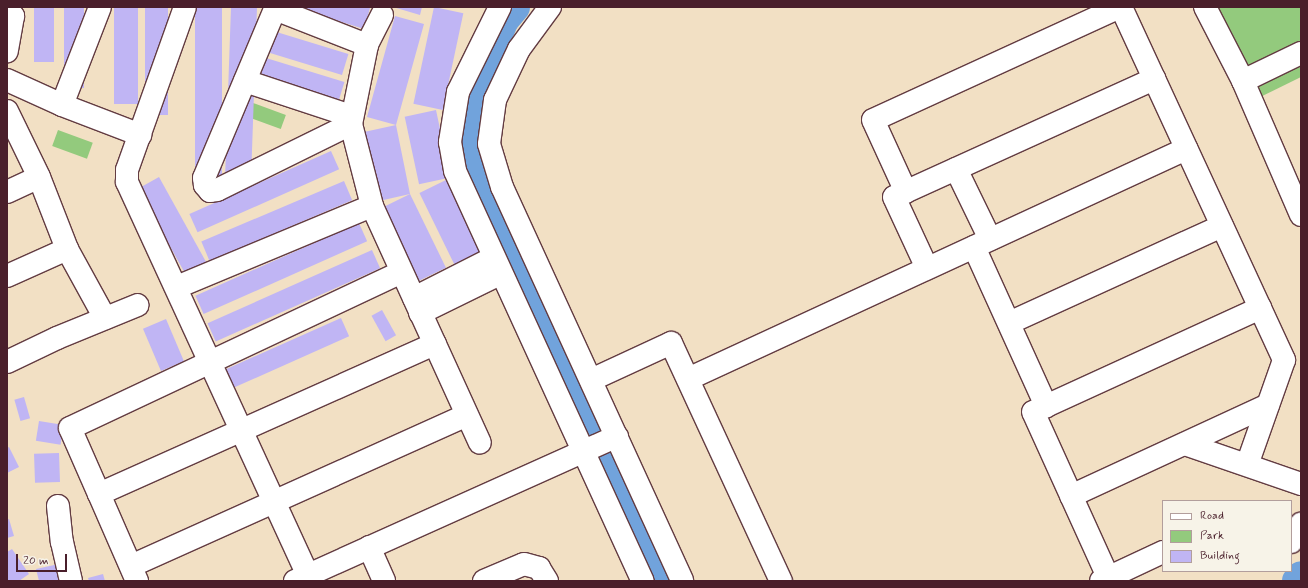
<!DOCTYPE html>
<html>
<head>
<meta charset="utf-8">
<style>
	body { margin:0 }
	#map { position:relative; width:1308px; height:588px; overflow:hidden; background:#f2e0c4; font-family:Mynerve,sans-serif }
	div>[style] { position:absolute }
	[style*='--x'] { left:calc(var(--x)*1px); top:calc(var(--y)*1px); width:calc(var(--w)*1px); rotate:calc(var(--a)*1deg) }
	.green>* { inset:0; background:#93ca7d; transform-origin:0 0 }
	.river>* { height:30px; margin:-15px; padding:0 15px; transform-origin:15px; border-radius:15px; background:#71a3dc }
	.building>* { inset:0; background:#c0b5f4; transform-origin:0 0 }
	.roads { filter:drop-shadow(1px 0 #633c42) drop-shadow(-1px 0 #633c42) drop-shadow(0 1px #633c42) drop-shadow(0 -1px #633c42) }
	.minor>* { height:22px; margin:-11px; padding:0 11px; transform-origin:11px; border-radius:11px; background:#fff }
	span { translate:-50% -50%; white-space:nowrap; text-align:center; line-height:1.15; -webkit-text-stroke:4px #f7f3e8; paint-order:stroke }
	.frame { position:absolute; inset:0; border:8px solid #4a1f2b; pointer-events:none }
	.legend { position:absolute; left:1162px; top:500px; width:130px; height:72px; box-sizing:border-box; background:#f7f3e8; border:1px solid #b29e9c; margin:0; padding:5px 7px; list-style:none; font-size:12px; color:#4a1f2b }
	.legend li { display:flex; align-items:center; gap:8px; height:20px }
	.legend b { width:20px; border:1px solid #b29e9c }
	.scale { position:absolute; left:16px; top:554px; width:51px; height:18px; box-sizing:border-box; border:2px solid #4a1f2b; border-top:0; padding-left:5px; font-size:12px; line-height:14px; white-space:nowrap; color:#4a1f2b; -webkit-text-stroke:3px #f7f3e8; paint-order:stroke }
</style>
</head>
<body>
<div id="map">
	<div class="green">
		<div style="clip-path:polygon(1200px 7px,1301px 7px,1301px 77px,1246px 104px)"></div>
		<div style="left:253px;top:103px;width:35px;height:15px;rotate:20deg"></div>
		<div style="left:58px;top:130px;width:37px;height:17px;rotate:20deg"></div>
	</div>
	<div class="river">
		<div style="--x:515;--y:7;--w:17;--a:130"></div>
		<div style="--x:504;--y:20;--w:79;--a:113"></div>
		<div style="--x:473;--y:93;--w:45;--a:86.2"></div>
		<div style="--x:476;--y:138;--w:51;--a:78.7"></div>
		<div style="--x:486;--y:188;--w:433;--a:65.3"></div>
		<div style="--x:1297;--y:581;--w:6;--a:-51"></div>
	</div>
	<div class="building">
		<div style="left:34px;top:7px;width:20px;height:55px"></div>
		<div style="left:64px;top:7px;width:20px;height:81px"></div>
		<div style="left:114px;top:7px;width:24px;height:97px"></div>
		<div style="left:145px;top:7px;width:23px;height:108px"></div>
		<div style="left:195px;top:7px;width:27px;height:172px"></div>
		<div style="left:231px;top:7px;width:26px;height:187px;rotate:2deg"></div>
		<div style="clip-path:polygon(294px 7px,365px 7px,370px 8px,364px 29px)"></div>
		<div style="clip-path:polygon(393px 7px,422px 7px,420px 15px)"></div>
		<div style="left:434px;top:7px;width:30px;height:99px;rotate:12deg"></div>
		<div style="clip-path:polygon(395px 16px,424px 24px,396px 125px,410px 194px,379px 201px,364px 132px,396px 125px,367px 117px)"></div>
		<div style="left:270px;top:30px;width:82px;height:22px;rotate:17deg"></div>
		<div style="left:266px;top:58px;width:82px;height:21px;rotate:17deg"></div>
		<div style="left:436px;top:110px;width:69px;height:32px;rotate:78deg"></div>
		<div style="left:331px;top:151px;width:20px;height:155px;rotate:66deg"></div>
		<div style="left:159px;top:177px;width:98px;height:24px;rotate:61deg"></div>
		<div style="left:450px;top:178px;width:82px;height:34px;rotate:64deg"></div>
		<div style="left:344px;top:181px;width:21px;height:155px;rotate:67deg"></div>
		<div style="left:410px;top:194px;width:82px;height:34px;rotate:64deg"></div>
		<div style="left:359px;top:223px;width:20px;height:179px;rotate:66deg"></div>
		<div style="left:372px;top:250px;width:20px;height:180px;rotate:66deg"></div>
		<div style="left:382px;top:310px;width:29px;height:12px;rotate:61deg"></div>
		<div style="left:341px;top:318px;width:20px;height:126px;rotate:66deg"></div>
		<div style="left:166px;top:319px;width:46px;height:25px;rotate:67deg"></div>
		<div style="left:24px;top:397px;width:22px;height:10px;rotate:74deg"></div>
		<div style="left:39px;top:421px;width:25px;height:20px;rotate:9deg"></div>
		<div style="clip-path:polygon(9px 447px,19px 467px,7px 473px,7px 448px)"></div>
		<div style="left:59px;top:453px;width:29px;height:25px;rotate:88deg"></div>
		<div style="clip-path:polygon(9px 519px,14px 536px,7px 538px,7px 520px)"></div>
		<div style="clip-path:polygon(12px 549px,29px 574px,19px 581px,7px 581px,7px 552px)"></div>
		<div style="clip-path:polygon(59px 564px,63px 581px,39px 581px,36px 569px)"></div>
		<div style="clip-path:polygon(103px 574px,105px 581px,89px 581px,88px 578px)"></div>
	</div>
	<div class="roads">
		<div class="minor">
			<div style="--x:185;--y:7;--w:173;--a:109.6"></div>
			<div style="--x:127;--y:170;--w:12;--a:90"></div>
			<div style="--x:127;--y:182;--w:433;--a:65.3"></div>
			<div style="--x:500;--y:7;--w:95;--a:116.3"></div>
			<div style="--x:458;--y:92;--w:51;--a:99.1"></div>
			<div style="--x:450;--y:142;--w:29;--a:80"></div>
			<div style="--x:455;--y:171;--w:451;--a:65.4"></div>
			<div style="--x:550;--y:7;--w:52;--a:126.4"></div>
			<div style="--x:519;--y:49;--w:56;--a:115.2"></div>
			<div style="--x:495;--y:100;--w:44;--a:97.8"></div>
			<div style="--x:489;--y:144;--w:45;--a:73.2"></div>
			<div style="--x:502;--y:187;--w:433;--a:65.4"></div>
			<div style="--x:1121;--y:7;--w:389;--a:65.2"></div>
			<div style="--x:1284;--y:360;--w:111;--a:109.4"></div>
			<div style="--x:1205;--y:7;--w:83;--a:62.8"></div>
			<div style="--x:1243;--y:81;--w:146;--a:66.6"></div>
			<div style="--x:7;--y:13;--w:7;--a:27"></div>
			<div style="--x:13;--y:16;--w:36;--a:100"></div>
			<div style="--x:382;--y:15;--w:34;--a:117"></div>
			<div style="--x:367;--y:45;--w:81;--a:101.4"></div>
			<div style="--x:351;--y:124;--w:85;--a:75.6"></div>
			<div style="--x:372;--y:206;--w:260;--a:65.5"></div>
			<div style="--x:7;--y:80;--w:60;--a:24.4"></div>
			<div style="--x:62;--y:105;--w:84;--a:21"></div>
			<div style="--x:245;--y:81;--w:112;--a:18.3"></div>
			<div style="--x:1243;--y:81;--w:64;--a:-25.8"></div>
			<div style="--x:62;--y:105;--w:105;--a:-68.8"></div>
			<div style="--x:7;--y:111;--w:73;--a:64.1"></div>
			<div style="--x:39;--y:177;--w:77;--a:68.7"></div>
			<div style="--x:67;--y:249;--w:79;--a:61.2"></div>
			<div style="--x:351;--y:124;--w:149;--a:153.8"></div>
			<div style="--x:217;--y:190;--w:7;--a:172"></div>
			<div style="--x:210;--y:191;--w:8;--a:-130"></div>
			<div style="--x:205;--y:185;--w:7;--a:-98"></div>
			<div style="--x:204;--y:178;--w:183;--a:-67.2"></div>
			<div style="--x:275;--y:9;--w:99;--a:21.4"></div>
			<div style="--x:956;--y:169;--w:78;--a:64.1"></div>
			<div style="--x:7;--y:192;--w:35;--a:-25"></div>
			<div style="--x:906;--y:192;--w:79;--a:-114.6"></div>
			<div style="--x:873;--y:120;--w:272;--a:-24.6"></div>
			<div style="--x:974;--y:247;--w:175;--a:65.6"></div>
			<div style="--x:927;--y:268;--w:78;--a:-114.9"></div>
			<div style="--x:894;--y:197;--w:286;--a:-24.4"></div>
			<div style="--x:7;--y:276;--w:66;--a:-24.2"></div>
			<div style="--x:177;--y:287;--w:211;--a:-22.6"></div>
			<div style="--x:414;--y:298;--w:89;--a:-26.9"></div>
			<div style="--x:420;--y:313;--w:89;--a:-26"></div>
			<div style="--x:1009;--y:323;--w:234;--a:-24.5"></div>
			<div style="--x:7;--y:362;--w:55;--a:-25.6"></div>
			<div style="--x:57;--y:338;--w:87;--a:-22.2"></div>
			<div style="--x:688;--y:379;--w:549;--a:-24.79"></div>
			<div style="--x:591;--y:380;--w:88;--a:-24.8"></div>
			<div style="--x:671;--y:343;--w:262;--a:65.2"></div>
			<div style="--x:1185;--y:444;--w:123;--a:19"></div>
			<div style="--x:99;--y:494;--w:72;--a:-113.7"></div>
			<div style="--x:70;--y:428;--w:366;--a:-25.2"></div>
			<div style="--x:1071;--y:496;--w:217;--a:-24.8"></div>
			<div style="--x:58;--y:506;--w:36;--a:84"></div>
			<div style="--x:62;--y:542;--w:40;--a:77"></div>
			<div style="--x:1291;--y:542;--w:21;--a:-61"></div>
			<div style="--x:369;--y:547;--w:37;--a:66"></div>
			<div style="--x:131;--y:566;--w:368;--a:-24.2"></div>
			<div style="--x:1108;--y:577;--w:181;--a:-114.4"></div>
			<div style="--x:1033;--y:412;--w:250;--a:-24.6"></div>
			<div style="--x:137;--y:581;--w:95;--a:-113.6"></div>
			<div style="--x:99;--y:494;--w:368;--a:-24.1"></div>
			<div style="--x:295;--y:581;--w:353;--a:-24.2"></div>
			<div style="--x:484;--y:581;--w:43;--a:-23"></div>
			<div style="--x:524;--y:564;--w:16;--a:15"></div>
			<div style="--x:539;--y:568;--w:15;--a:58"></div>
			<div style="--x:1101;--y:581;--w:68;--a:-25.1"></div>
		</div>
	</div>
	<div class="frame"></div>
	<ul class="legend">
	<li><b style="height:5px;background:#fff"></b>Road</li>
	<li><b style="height:11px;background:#93ca7d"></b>Park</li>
	<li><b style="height:11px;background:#c0b5f4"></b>Building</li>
	</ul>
	<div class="scale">20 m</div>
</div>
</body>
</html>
